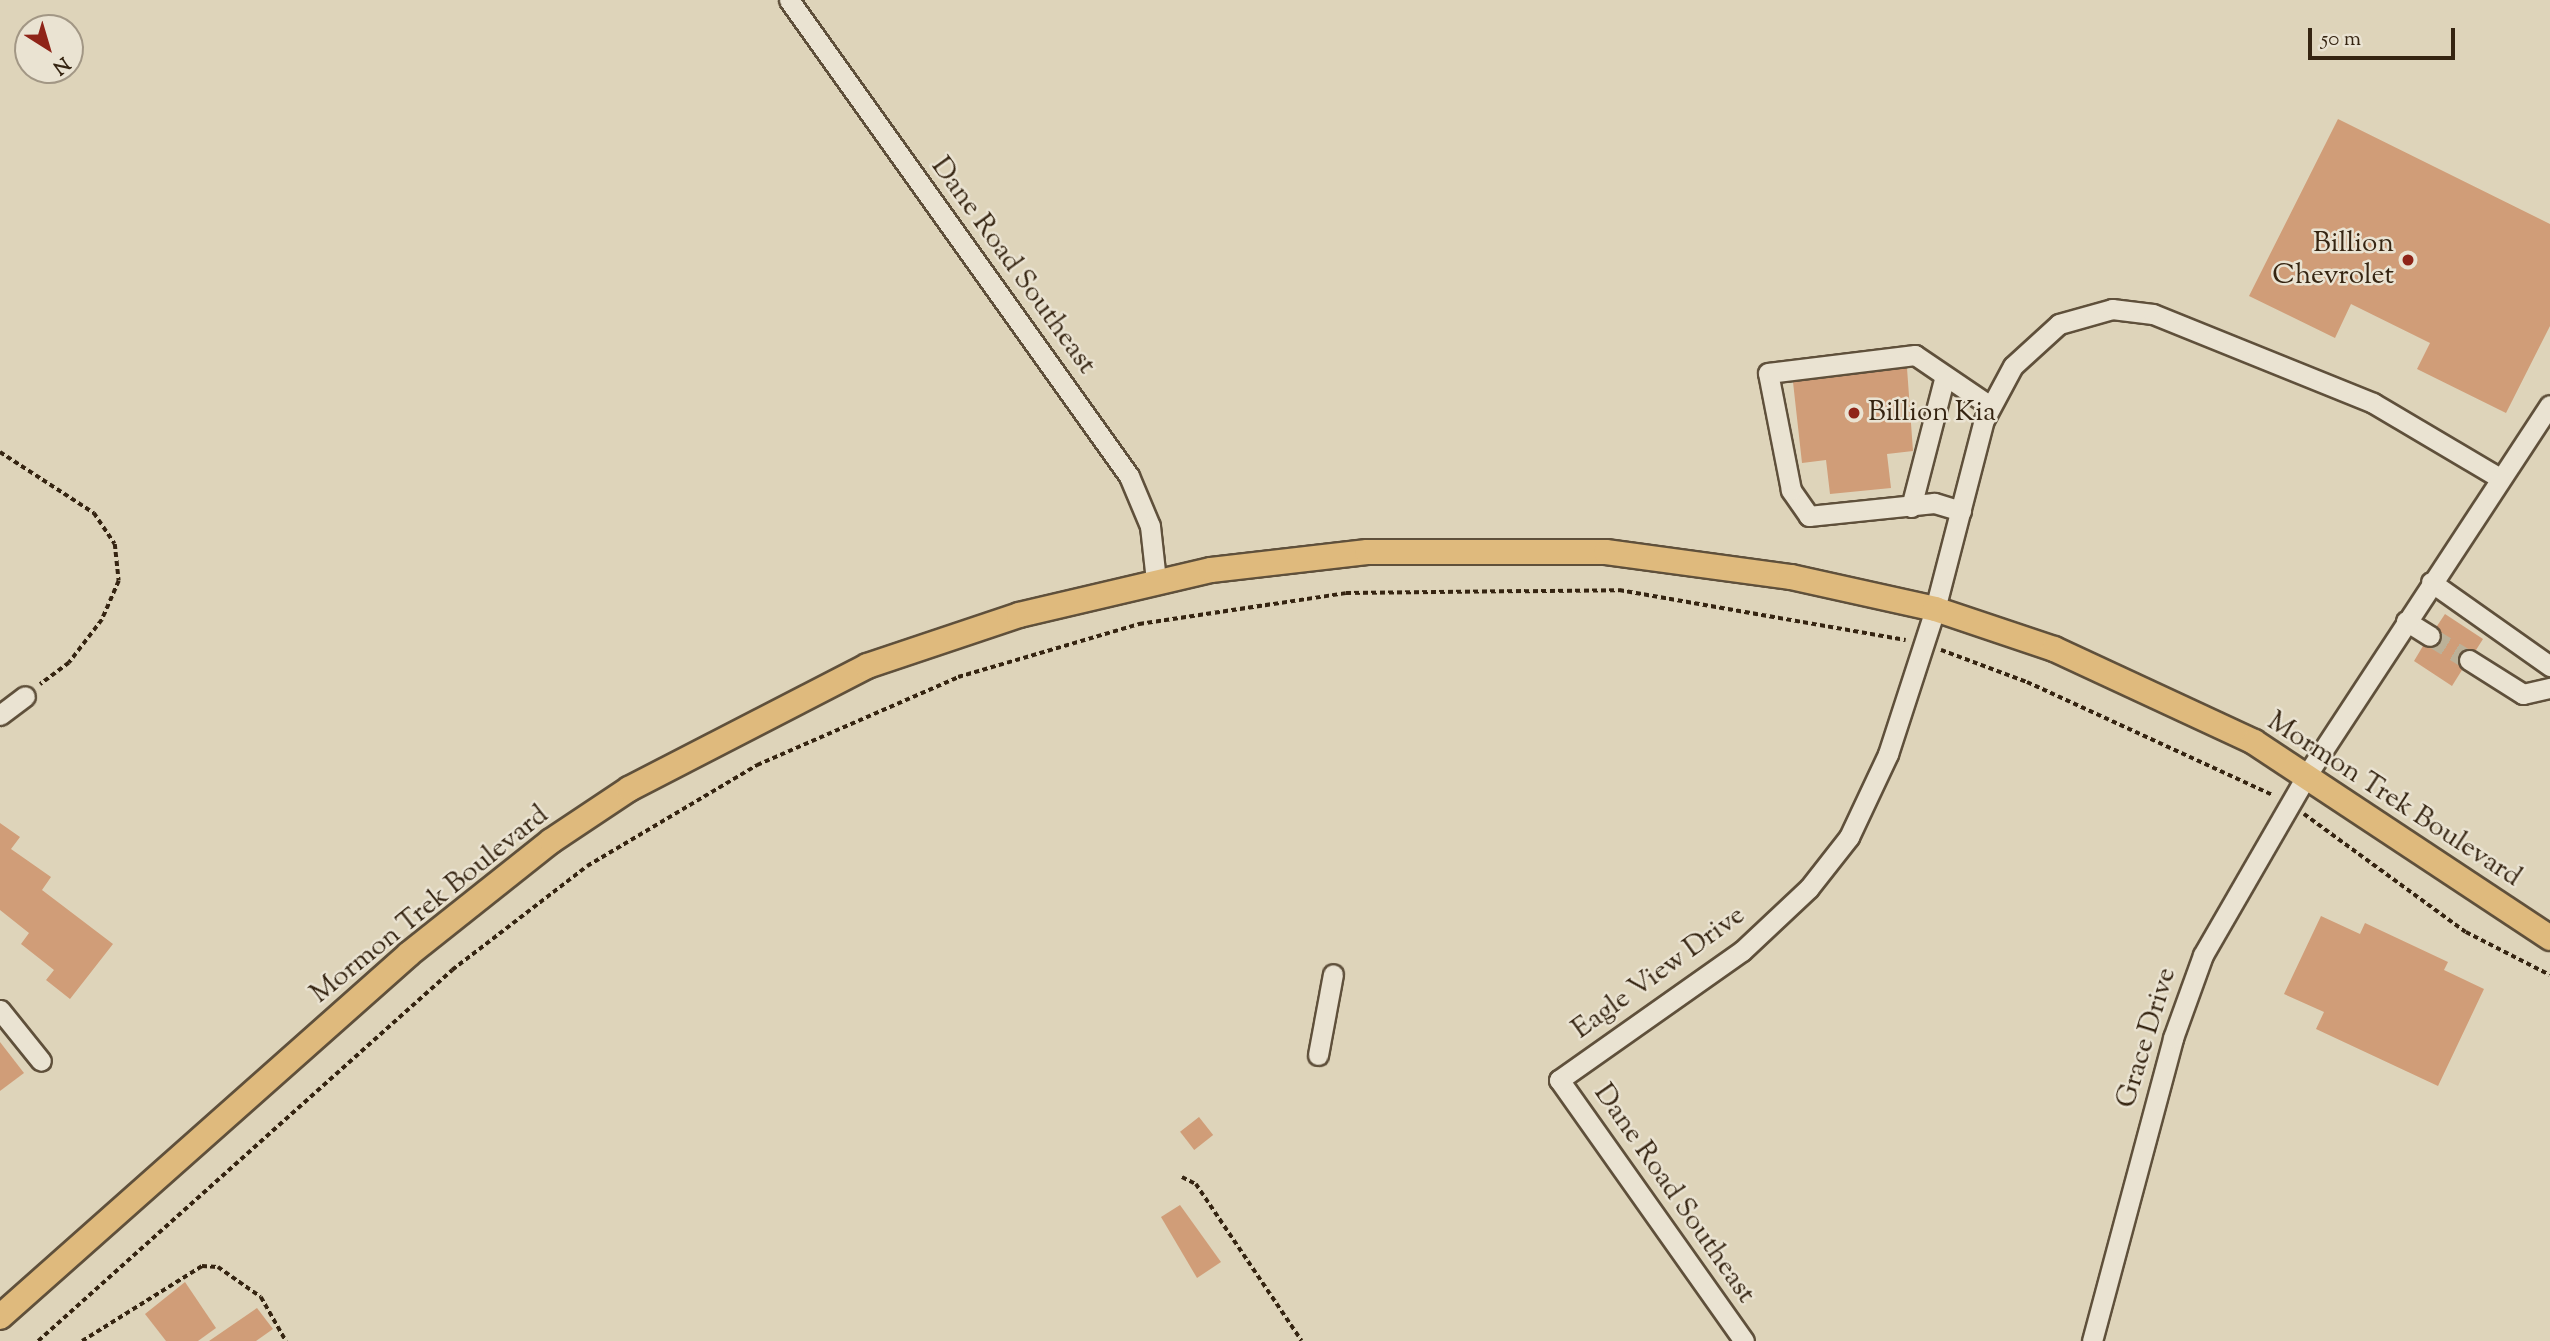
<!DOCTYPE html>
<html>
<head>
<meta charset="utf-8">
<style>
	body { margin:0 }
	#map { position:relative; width:2550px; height:1341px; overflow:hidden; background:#ded4ba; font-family:"Sorts Mill Goudy",serif }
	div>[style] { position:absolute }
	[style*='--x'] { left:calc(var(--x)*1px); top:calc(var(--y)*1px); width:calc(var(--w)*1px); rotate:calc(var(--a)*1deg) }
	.building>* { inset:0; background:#d09d78; transform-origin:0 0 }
	.minor-tunnel>* { height:19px; margin-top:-9.5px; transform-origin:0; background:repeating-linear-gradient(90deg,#bcb198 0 19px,transparent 0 29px) }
	.path>* { height:3.5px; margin-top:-1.75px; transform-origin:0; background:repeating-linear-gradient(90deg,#352411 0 5px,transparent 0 8.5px) }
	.roads { filter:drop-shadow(2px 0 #5f503b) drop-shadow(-2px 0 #5f503b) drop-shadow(0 2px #5f503b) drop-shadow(0 -2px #5f503b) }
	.minor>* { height:19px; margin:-9.5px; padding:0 9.5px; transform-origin:9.5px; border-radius:9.5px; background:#eae3d2 }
	.major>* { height:24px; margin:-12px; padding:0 12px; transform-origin:12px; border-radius:12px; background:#dfba7d }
	.dots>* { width:19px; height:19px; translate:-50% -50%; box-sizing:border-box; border:4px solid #eae3d2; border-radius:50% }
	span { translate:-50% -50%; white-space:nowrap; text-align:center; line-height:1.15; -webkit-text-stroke:5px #eae3d2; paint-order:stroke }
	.poi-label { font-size:28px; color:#352411 }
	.right { translate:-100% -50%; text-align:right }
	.left { translate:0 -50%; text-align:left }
	.street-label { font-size:28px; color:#352411 }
	.north { position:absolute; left:14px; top:14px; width:70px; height:70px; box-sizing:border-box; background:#eae3d2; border:2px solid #a29785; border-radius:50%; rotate:143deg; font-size:19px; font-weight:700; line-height:28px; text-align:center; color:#352411 }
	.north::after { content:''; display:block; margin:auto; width:24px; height:32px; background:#8f2418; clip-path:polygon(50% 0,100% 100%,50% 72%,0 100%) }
	.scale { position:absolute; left:2308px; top:28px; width:147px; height:32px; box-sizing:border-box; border:4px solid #352411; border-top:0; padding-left:9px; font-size:21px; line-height:24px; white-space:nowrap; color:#352411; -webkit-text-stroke:5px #eae3d2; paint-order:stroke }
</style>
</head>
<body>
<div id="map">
	<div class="building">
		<div style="clip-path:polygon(2338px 119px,2550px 224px,2550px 326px,2506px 413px,2417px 369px,2430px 343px,2351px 304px,2335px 338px,2249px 296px)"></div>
		<div style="clip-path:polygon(1907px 368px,1913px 451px,1887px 454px,1891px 488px,1830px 494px,1826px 460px,1802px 463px,1793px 382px)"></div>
		<div style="clip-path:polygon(2445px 614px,2483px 639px,2476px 650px,2459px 653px,2462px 670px,2452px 686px,2414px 661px,2423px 646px,2440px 643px,2437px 626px)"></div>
		<div style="clip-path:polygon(0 823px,20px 837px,11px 849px,51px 877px,42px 890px,113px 944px,70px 999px,46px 980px,54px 970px,21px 944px,29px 933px,0 910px)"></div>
		<div style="clip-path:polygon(2321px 916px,2360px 934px,2365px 923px,2448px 962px,2444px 970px,2484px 989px,2438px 1086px,2316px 1029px,2324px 1012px,2284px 994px)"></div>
		<div style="clip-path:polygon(0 1042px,24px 1073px,0 1091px)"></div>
		<div style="left:1199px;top:1117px;width:23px;height:24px;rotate:52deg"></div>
		<div style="clip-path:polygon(1180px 1205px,1221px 1262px,1197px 1278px,1161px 1217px)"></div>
		<div style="clip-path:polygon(185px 1282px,216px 1328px,198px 1341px,166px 1341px,145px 1314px)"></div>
		<div style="clip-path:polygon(257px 1308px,273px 1329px,256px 1341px,209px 1341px)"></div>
	</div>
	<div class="minor-tunnel">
		<div style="--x:2430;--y:636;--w:46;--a:31.6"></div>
	</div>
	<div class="path">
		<div style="--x:0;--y:452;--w:112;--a:33"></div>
		<div style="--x:94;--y:513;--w:37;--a:56"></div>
		<div style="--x:115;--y:544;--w:37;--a:84"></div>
		<div style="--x:119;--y:581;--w:43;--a:113.6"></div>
		<div style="--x:102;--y:620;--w:54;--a:127.5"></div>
		<div style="--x:69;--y:663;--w:36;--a:143"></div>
		<div style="--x:1941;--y:650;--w:92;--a:20.4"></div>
		<div style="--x:2027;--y:682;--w:271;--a:24.7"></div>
		<div style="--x:2304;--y:814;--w:200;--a:36.1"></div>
		<div style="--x:2466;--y:932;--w:94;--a:27.1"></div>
		<div style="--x:1182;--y:1177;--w:16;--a:27"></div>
		<div style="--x:1196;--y:1184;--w:189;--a:56"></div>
		<div style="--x:38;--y:1341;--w:556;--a:-41.86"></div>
		<div style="--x:452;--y:970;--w:170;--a:-37.6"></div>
		<div style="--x:587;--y:866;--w:198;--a:-30.7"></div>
		<div style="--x:757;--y:765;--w:219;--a:-23.6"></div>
		<div style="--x:958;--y:677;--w:189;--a:-16.3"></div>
		<div style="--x:1139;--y:624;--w:209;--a:-8.5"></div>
		<div style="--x:1346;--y:593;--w:273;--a:-0.6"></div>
		<div style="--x:1619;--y:590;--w:291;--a:9.9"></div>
		<div style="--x:82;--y:1341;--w:142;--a:-32"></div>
		<div style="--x:202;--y:1266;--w:16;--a:4"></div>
		<div style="--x:218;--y:1267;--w:52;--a:34.9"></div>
		<div style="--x:261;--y:1297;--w:51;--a:60.4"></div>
	</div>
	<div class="roads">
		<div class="minor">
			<div style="--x:789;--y:0;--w:585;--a:54.46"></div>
			<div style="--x:1129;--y:476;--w:54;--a:67.2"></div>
			<div style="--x:1150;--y:526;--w:54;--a:83.7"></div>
			<div style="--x:1911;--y:507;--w:135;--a:-75.5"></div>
			<div style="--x:1961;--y:511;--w:28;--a:-163"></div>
			<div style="--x:1934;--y:503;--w:126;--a:174.1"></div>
			<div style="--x:1809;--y:516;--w:32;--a:-125"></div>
			<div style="--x:1791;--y:490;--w:119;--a:-101.1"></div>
			<div style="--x:1768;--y:373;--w:148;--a:-7"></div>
			<div style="--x:1915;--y:355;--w:91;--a:34.2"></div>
			<div style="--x:2431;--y:582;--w:146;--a:35.2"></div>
			<div style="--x:2406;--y:621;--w:28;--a:32"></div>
			<div style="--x:2469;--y:660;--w:64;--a:32.2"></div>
			<div style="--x:2523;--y:694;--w:28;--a:-13"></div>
			<div style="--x:0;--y:715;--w:31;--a:-37"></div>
			<div style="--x:0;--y:1010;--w:65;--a:51.2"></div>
			<div style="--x:1318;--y:1055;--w:82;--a:-79.5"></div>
			<div style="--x:1744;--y:1341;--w:320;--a:-125.3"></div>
			<div style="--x:1559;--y:1080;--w:224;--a:-35.2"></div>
			<div style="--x:1742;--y:951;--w:92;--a:-43.2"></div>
			<div style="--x:1809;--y:888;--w:65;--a:-51.9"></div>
			<div style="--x:1849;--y:837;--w:92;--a:-64.8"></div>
			<div style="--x:1888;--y:754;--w:152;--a:-72"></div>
			<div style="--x:1935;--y:609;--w:195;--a:-75.5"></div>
			<div style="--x:1984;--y:420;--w:61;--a:-61.8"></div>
			<div style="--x:2013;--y:366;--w:62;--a:-42.4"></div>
			<div style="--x:2059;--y:324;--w:55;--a:-15.8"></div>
			<div style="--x:2112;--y:309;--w:41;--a:7"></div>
			<div style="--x:2153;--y:314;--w:237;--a:22"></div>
			<div style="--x:2373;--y:403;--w:145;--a:30.6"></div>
			<div style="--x:2092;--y:1341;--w:314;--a:-75"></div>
			<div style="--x:2173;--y:1038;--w:88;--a:-70.1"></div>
			<div style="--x:2203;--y:955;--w:210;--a:-60"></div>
			<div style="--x:2308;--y:773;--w:440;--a:-56.7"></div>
		</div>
		<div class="major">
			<div style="--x:0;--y:1317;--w:547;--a:-41.59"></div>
			<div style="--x:409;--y:954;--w:181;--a:-38.5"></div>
			<div style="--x:551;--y:841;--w:94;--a:-33.7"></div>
			<div style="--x:629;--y:789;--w:268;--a:-27.3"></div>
			<div style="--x:867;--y:666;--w:160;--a:-18.5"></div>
			<div style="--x:1019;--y:615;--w:197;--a:-13.2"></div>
			<div style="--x:1211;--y:570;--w:157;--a:-6.6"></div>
			<div style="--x:1367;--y:552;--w:239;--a:0"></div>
			<div style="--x:1606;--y:552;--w:187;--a:7.7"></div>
			<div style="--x:1791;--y:577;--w:148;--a:12.5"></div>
			<div style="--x:1935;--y:609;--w:126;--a:18.6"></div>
			<div style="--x:2054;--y:649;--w:221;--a:24.9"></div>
			<div style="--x:2254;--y:742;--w:355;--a:33.5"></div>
		</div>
	</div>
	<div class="dots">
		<div style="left:2408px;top:260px;background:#8f2418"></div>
		<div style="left:1854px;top:413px;background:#8f2418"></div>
	</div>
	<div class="poi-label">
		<span class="right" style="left:2394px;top:260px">Billion<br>Chevrolet</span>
		<span class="left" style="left:1868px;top:413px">Billion Kia</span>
	</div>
	<div class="street-label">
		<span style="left:1013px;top:266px;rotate:54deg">Dane Road Southeast</span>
		<span style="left:2394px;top:800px;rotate:33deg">Mormon Trek Boulevard</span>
		<span style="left:430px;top:905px;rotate:-39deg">Mormon Trek Boulevard</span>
		<span style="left:1659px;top:973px;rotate:-36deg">Eagle View Drive</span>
		<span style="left:2147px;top:1038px;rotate:-73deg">Grace Drive</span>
		<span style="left:1674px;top:1194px;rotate:55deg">Dane Road Southeast</span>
	</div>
	<div class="north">N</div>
	<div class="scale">50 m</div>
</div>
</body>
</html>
